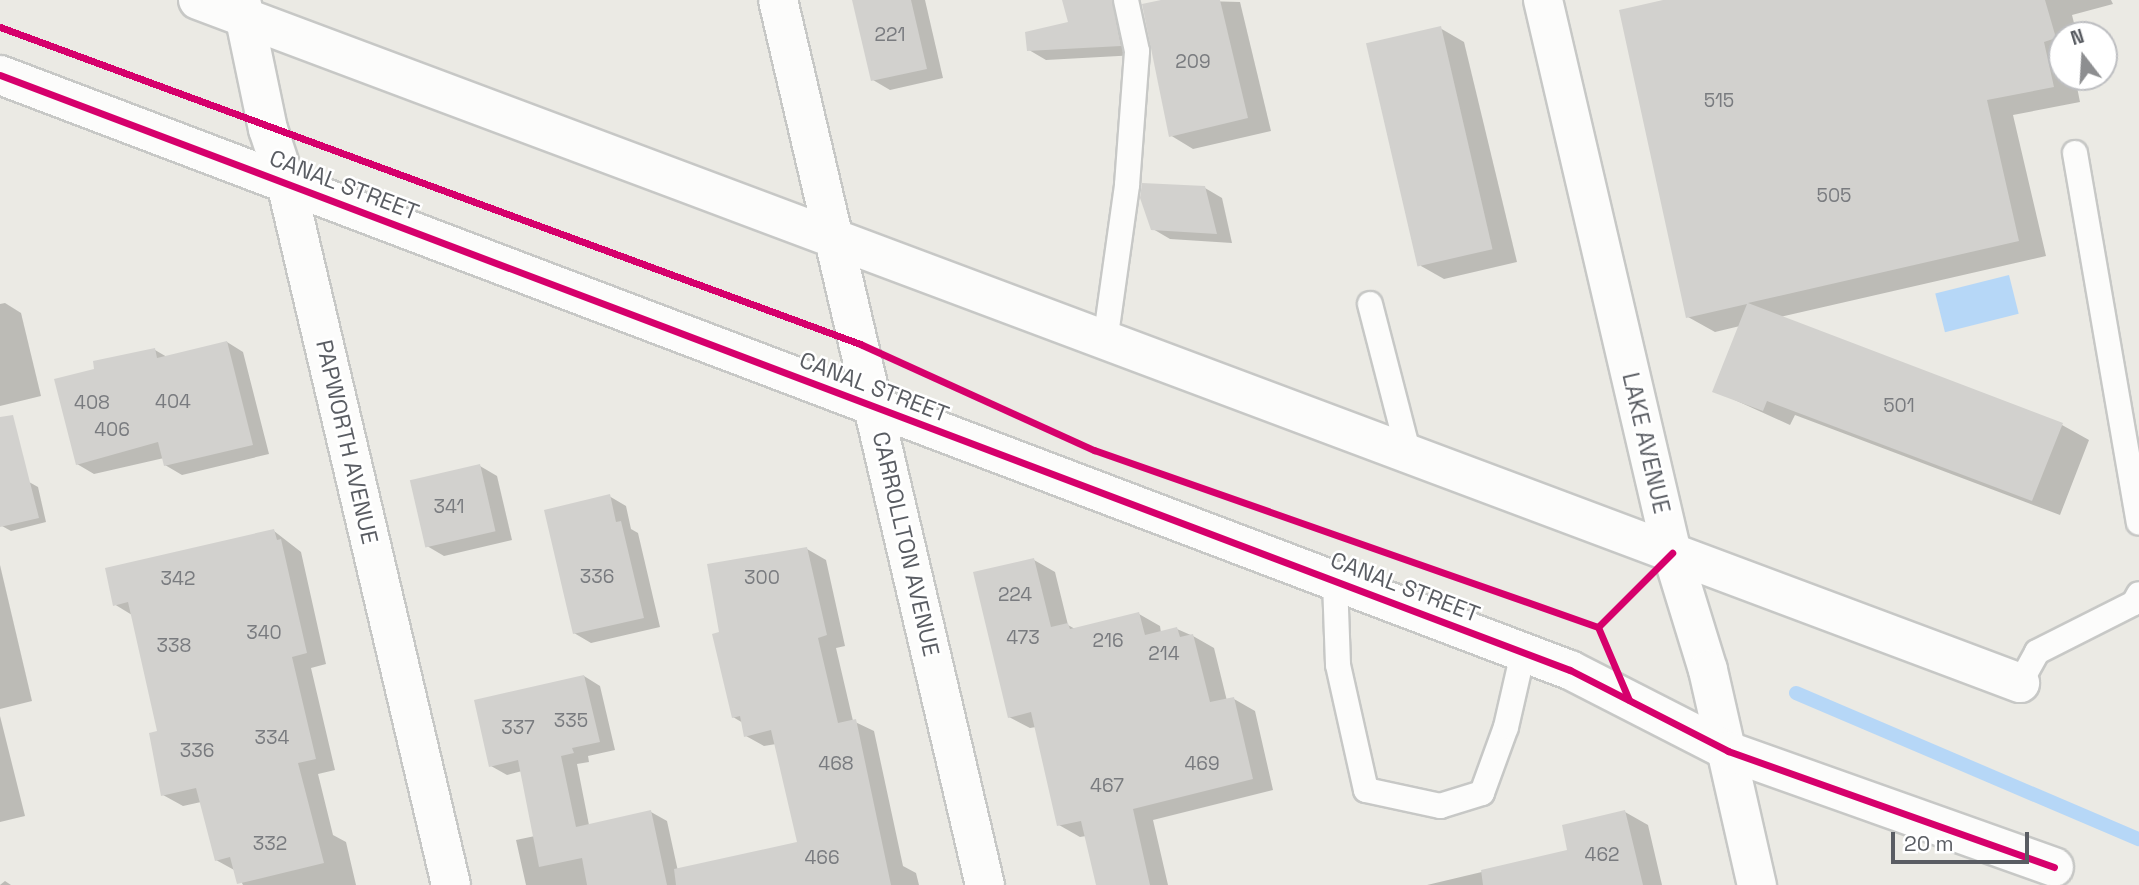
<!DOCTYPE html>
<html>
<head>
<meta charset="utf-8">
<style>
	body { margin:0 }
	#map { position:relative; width:2139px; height:885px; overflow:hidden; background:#ebeae4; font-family:"Space Grotesk",sans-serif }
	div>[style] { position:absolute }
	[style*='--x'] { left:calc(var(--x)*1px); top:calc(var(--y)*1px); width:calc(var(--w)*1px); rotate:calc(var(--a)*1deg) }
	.water>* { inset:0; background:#b6d7f7; transform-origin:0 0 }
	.shadow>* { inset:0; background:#0003 }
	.stream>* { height:14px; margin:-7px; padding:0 7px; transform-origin:7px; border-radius:7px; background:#b6d7f7 }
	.building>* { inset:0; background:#d2d1ce; transform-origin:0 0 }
	.roads { filter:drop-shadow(2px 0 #c7c8c6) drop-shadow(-2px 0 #c7c8c6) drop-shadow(0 2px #c7c8c6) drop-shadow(0 -2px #c7c8c6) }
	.service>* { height:24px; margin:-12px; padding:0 12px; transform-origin:12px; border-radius:12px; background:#fcfcfb }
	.minor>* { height:38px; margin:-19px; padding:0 19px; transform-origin:19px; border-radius:19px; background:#fcfcfb }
	.cycleway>* { height:7px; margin:-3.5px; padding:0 3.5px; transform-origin:3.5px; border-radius:3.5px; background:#d6006c }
	span { translate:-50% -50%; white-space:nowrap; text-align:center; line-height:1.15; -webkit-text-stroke:5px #fff; paint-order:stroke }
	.number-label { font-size:19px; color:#797b7f }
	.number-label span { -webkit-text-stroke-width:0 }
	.street-label { font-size:23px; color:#5a5d63 }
	.north { position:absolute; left:2048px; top:21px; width:70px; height:70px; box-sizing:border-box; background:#fff; border:2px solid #bdbec1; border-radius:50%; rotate:343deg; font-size:19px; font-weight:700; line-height:28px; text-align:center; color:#5a5d63 }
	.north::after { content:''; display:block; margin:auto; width:24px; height:32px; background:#8d8e90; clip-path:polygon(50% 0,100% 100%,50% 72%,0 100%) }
	.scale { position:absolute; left:1891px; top:832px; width:138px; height:32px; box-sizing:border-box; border:4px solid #5a5d63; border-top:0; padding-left:9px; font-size:21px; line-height:24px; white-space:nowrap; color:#5a5d63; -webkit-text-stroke:5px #fff; paint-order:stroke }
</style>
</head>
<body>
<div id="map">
	<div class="water">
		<div style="left:2009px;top:275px;width:40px;height:76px;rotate:76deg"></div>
	</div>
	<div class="shadow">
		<div style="clip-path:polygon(854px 0,925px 0,943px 78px,890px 90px,873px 80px)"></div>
		<div style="clip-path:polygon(1064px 0,1128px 0,1137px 55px,1046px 60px,1029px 50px,1070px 23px)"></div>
		<div style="clip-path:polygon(1168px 0,1240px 2px,1271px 131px,1193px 149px,1170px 135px)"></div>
		<div style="clip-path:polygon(1671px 0,2111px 0,2113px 4px,2072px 15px,2077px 35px,2062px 35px,2062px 77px,2075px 77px,2080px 102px,2013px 115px,2046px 256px,1780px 317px,2062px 425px,2089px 440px,2060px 515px,1795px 415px,1790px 425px,1715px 391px,1740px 326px,1715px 332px,1688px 317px)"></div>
		<div style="clip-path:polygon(1440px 28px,1464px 42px,1517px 262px,1444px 279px,1421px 266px)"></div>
		<div style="clip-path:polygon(1205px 188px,1222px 198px,1232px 243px,1170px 239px,1153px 229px)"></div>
		<div style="clip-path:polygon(5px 303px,21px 313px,41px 396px,0 406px,0 304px)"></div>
		<div style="clip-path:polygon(227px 342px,243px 352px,269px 454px,182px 475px,165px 465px,164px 458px,94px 474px,77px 464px,97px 370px,155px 350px,167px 357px)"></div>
		<div style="clip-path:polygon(480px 466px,497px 476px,512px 540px,444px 556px,427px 546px)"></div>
		<div style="clip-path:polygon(29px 482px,38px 487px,46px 522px,11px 531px,2px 526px,0 489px)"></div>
		<div style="clip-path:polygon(609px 496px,626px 506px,631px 529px,638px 533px,660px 627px,591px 643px,574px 633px)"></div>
		<div style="clip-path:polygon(274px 531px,301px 552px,326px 664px,311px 668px,335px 770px,318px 774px,333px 835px,346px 842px,356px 885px,243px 885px,236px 871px,216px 860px,201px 802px,183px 806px,163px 795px,159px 733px,132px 615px,114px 604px)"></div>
		<div style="clip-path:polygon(807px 549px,826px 560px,845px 646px,836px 648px,853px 721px,874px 731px,903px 866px,916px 873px,919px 885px,767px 885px,800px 843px,776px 744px,764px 746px,746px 736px,743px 723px,733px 717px,721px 634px)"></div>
		<div style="clip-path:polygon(1034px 560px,1055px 572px,1068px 625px,1075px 629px,1139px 614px,1160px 626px,1161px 633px,1177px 629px,1193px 636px,1214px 648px,1227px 701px,1234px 699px,1255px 711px,1273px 790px,1153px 820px,1168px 885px,1098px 885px,1086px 836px,1080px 837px,1059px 825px,1036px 727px,1030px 728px,1009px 717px)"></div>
		<div style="clip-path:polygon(0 565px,32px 701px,0 709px)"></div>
		<div style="clip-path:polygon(584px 676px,600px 686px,615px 750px,588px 756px,589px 762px,577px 764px,589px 825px,651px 812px,667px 821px,681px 885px,526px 885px,516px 840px,535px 836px,522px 771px,507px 775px,491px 766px)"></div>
		<div style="clip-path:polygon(0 716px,25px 816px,0 822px)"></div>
		<div style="clip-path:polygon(1625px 812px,1648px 825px,1662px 885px,1427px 885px,1570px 851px)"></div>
		<div style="clip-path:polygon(5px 881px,11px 885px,0 885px)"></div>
	</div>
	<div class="stream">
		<div style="--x:1796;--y:693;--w:373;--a:23.1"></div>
	</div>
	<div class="building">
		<div style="clip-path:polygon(852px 0,911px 0,927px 69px,871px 81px)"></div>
		<div style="clip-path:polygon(1062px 0,1112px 0,1121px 46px,1027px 51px,1025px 32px,1068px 22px)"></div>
		<div style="clip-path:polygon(1161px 0,1220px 0,1248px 118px,1169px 137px,1142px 4px)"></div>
		<div style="clip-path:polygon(1663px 0,2045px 0,2056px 38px,2044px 42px,2054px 87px,1987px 100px,2019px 241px,1748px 303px,2063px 423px,2032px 501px,1767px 401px,1763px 411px,1712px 392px,1747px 304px,1686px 318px,1619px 10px)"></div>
		<div style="left:1441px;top:26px;width:229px;height:77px;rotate:77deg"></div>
		<div style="clip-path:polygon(1142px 183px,1205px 186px,1217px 234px,1151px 230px,1140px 198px)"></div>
		<div style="clip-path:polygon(227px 341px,253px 445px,164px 466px,158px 442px,76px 465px,54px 379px,94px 369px,93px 361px,155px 348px,157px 358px)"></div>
		<div style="clip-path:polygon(13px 415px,39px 518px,0 527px,0 417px)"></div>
		<div style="left:480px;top:464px;width:69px;height:72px;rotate:77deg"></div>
		<div style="clip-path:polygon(610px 494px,616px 522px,621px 521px,644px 618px,573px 634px,544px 510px)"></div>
		<div style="clip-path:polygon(274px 529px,277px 540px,281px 539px,307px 653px,292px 657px,316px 759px,298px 763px,324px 863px,237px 884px,230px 857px,215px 861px,196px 788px,161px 796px,149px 733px,157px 731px,128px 602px,113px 606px,105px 568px)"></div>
		<div style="clip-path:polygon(807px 547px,827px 635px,818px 638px,838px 723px,856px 719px,891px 885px,676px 885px,674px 869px,797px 842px,771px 730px,744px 737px,740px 716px,732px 718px,712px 634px,719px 632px,707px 564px)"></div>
		<div style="clip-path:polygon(1034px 558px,1051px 627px,1068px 623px,1070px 629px,1139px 612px,1145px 635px,1177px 627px,1180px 637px,1193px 634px,1210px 702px,1234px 697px,1253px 779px,1133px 809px,1150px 885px,1096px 885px,1081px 821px,1057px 826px,1031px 712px,1008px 718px,973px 572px)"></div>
		<div style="clip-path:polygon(584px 675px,600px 742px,572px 748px,574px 753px,561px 756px,576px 827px,651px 810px,667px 885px,587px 885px,582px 858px,539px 867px,518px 760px,489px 767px,474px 700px)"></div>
		<div style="clip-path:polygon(1625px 810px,1643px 885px,1483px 885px,1481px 870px,1567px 850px,1562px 825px)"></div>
	</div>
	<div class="roads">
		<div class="service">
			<div style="--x:2075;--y:153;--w:375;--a:80.2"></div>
			<div style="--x:1370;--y:304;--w:156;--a:75.5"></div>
			<div style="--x:1105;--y:342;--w:159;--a:-82"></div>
			<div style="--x:1127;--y:185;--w:134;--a:-85.7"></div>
			<div style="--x:1137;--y:51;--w:52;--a:-102.2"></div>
			<div style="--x:1335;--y:582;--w:83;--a:87.9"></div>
			<div style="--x:1338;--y:665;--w:128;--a:77.4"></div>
			<div style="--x:1366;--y:790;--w:76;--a:12.2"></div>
			<div style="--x:1440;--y:806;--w:44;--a:-17.2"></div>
			<div style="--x:1482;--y:793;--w:70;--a:-70"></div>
			<div style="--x:1506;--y:727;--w:76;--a:-77.1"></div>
			<div style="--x:2020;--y:683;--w:35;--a:-61"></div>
			<div style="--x:2037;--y:652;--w:109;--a:-26.8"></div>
			<div style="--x:2134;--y:603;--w:10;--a:-61"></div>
		</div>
		<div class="minor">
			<div style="--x:198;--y:0;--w:1946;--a:20.55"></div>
			<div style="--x:241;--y:0;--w:132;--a:78.2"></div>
			<div style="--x:268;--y:129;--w:57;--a:71.6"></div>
			<div style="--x:286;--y:183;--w:721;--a:76.77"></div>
			<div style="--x:778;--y:0;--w:909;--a:76.84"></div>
			<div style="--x:1543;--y:0;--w:568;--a:76.87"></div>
			<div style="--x:1672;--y:553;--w:122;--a:72.9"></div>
			<div style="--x:1708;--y:670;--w:221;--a:77.2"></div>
			<div style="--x:0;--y:75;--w:1679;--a:20.76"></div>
			<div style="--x:1570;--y:670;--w:178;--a:27.1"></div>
			<div style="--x:1728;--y:751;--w:346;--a:19.6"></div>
		</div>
	</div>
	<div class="cycleway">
		<div style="--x:0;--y:27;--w:917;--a:20.23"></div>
		<div style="--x:860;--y:344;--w:257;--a:24.4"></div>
		<div style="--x:1094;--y:450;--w:534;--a:19.35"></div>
		<div style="--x:1598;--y:627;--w:79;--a:67"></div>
		<div style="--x:0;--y:75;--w:1679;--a:20.76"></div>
		<div style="--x:1570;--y:670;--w:178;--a:27.1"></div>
		<div style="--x:1728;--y:751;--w:346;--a:19.6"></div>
		<div style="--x:1598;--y:627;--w:105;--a:-45"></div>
	</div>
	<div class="number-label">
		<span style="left:890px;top:35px">221</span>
		<span style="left:1193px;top:62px">209</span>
		<span style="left:1719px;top:101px">515</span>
		<span style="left:1834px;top:196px">505</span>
		<span style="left:173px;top:402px">404</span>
		<span style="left:92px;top:403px">408</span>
		<span style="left:1899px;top:406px">501</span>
		<span style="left:112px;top:430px">406</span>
		<span style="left:449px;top:507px">341</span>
		<span style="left:597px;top:577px">336</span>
		<span style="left:762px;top:578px">300</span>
		<span style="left:178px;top:579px">342</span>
		<span style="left:1015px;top:595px">224</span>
		<span style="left:264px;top:633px">340</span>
		<span style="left:1023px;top:638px">473</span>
		<span style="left:1108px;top:641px">216</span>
		<span style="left:174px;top:646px">338</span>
		<span style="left:1164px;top:654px">214</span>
		<span style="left:571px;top:721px">335</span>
		<span style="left:518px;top:728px">337</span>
		<span style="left:272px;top:738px">334</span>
		<span style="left:197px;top:751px">336</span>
		<span style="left:836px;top:764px">468</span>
		<span style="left:1202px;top:764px">469</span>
		<span style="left:1107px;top:786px">467</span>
		<span style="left:270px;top:844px">332</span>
		<span style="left:1602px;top:855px">462</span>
		<span style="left:822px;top:858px">466</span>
	</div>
	<div class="street-label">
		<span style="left:344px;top:185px;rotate:21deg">CANAL STREET</span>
		<span style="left:874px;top:387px;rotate:21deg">CANAL STREET</span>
		<span style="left:347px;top:442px;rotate:77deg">PAPWORTH AVENUE</span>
		<span style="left:1646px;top:443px;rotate:77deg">LAKE AVENUE</span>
		<span style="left:906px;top:544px;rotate:77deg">CARROLLTON AVENUE</span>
		<span style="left:1405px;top:587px;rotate:21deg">CANAL STREET</span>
	</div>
	<div class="north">N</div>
	<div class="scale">20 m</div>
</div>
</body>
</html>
